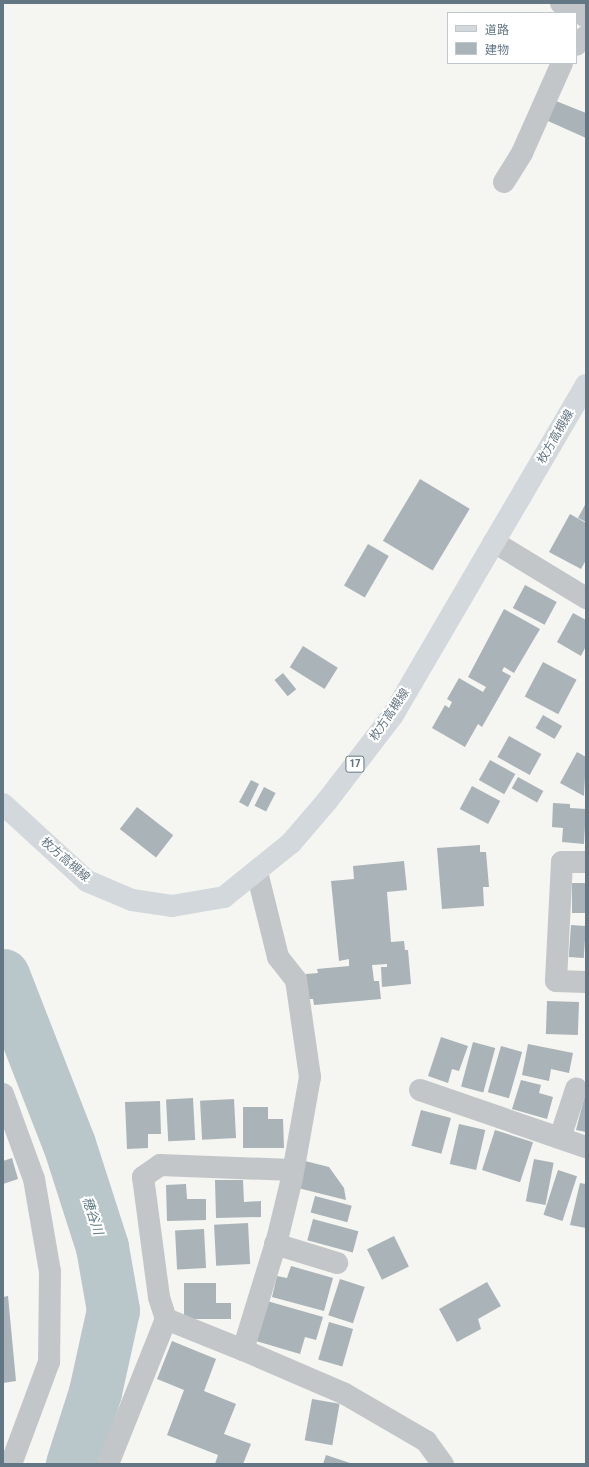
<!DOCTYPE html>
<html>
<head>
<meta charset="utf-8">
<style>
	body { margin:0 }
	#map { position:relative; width:589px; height:1467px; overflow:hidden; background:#f5f5f1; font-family:"Roboto Condensed","Noto Sans JP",sans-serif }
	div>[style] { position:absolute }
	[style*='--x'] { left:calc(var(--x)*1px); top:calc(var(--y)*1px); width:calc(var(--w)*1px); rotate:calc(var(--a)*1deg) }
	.river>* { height:53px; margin:-26.5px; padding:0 26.5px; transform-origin:26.5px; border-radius:26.5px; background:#b9c7cb }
	.building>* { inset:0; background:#aab3b8; transform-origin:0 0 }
	.minor>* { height:22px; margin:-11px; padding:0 11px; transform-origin:11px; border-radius:11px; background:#c2c6c9 }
	.major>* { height:22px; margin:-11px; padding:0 11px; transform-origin:11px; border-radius:11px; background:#d3d8dc }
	span { translate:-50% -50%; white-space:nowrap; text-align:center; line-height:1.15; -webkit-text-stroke:4px #fff; paint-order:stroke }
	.shield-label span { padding:1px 3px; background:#fff; border:1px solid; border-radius:3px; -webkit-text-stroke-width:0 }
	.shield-label { font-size:11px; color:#637683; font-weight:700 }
	.street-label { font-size:12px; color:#637683 }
	.water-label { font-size:13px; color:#5e7981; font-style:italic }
	.frame { position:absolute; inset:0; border:4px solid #637683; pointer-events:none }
	.legend { position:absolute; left:447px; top:12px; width:130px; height:52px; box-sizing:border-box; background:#fff; border:1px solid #c1c8cd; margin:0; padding:5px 7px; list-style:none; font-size:12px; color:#637683 }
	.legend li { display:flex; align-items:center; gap:8px; height:20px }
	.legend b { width:20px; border:1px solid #c1c8cd }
</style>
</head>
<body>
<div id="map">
	<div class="river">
		<div style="--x:3;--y:975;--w:181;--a:68.7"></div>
		<div style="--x:69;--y:1144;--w:108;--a:72.2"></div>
		<div style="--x:102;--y:1247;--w:64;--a:80.1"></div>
		<div style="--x:113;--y:1310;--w:84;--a:102.4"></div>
		<div style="--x:95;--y:1392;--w:76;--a:107.7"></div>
	</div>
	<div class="building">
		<div style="clip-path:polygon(556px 101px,586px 113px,586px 138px,548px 121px)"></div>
		<div style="left:420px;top:479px;width:58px;height:72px;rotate:31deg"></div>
		<div style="clip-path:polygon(586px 503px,586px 522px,578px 518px)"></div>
		<div style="clip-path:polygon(570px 514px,586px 523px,586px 560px,581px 569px,549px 552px)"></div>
		<div style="left:368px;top:544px;width:24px;height:48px;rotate:30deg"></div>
		<div style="left:525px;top:585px;width:36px;height:26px;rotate:28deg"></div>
		<div style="clip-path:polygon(504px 609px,540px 629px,514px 673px,504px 667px,502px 671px,511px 676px,482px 727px,478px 724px,465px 747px,432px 728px,445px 705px,449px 708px,452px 702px,447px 699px,459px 678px,483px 692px,486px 687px,468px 677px)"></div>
		<div style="clip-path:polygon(573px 613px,586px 620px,586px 646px,581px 656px,557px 642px)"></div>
		<div style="left:303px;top:646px;width:41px;height:25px;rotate:32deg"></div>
		<div style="left:543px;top:662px;width:38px;height:39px;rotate:28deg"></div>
		<div style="left:283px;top:673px;width:21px;height:11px;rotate:51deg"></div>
		<div style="left:543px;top:715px;width:22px;height:15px;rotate:30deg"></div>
		<div style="left:509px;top:736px;width:37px;height:24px;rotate:29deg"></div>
		<div style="clip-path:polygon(577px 752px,586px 757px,584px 796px,560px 783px)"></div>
		<div style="left:490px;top:760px;width:29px;height:23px;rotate:29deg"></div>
		<div style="left:518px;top:777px;width:29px;height:13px;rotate:29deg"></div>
		<div style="clip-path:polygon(251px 780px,259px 784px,248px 807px,239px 802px)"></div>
		<div style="left:472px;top:786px;width:32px;height:26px;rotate:28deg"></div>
		<div style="left:264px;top:787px;width:13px;height:21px;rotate:27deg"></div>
		<div style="clip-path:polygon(553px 803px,570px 804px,570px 808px,586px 809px,584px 844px,562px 842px,563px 828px,552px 827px)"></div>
		<div style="left:137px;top:807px;width:46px;height:28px;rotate:38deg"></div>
		<div style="clip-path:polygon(480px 845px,480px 852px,486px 852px,489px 887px,483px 887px,484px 906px,442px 909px,437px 848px)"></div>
		<div style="clip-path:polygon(404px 861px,407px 890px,387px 892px,391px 942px,404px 941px,405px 950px,408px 950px,411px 984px,382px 987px,381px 967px,387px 967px,387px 964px,372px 965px,374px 981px,379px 981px,381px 999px,314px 1005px,313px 999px,308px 999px,306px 974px,318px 973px,317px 969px,349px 966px,349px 959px,339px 961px,331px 881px,354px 879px,353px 866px)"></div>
		<div style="left:572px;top:883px;width:14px;height:30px"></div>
		<div style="left:571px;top:925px;width:15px;height:32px;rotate:4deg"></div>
		<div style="left:547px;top:1001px;width:32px;height:33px;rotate:2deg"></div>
		<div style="clip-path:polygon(441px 1037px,468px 1046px,459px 1071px,452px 1069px,448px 1083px,428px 1076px)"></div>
		<div style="left:473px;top:1042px;width:23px;height:46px;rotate:15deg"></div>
		<div style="clip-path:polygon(528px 1044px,573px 1053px,569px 1073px,551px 1069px,549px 1081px,522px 1075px)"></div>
		<div style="left:501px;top:1046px;width:22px;height:48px;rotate:16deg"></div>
		<div style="clip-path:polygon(521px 1080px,541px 1085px,539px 1093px,553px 1097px,547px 1119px,512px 1109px)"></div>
		<div style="clip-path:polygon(585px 1095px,586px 1095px,586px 1132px,576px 1130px)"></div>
		<div style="left:193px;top:1098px;width:42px;height:27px;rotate:87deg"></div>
		<div style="left:234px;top:1099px;width:39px;height:34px;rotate:87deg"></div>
		<div style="clip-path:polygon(160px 1101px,161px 1134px,148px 1134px,148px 1148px,127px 1149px,125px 1102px)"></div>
		<div style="clip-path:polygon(243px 1107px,268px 1107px,268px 1119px,283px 1119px,284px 1148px,243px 1148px)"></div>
		<div style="left:421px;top:1110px;width:31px;height:37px;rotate:15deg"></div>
		<div style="left:459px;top:1124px;width:27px;height:41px;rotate:13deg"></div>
		<div style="left:495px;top:1130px;width:40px;height:42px;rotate:18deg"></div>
		<div style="clip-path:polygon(12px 1158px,18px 1179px,3px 1184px,3px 1161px)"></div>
		<div style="left:534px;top:1159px;width:20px;height:43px;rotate:11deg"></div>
		<div style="clip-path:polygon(305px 1161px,329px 1167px,344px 1188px,346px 1200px,298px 1188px)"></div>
		<div style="left:558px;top:1170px;width:20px;height:47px;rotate:18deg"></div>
		<div style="clip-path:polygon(215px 1180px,243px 1180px,244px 1202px,261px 1201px,261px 1217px,216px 1218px)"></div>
		<div style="clip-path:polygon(580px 1183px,586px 1184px,586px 1228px,570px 1225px)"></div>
		<div style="clip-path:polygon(186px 1184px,187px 1199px,206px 1199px,206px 1220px,167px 1221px,166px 1185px)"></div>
		<div style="left:315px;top:1196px;width:38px;height:17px;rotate:15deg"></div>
		<div style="left:313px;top:1219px;width:47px;height:22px;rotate:15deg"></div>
		<div style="left:248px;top:1223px;width:41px;height:34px;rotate:87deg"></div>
		<div style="left:204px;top:1229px;width:39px;height:29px;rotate:87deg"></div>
		<div style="left:394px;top:1236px;width:34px;height:30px;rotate:64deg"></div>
		<div style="clip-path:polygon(291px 1266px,333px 1278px,324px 1311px,272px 1297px,277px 1276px,287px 1278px)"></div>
		<div style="left:340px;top:1279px;width:26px;height:38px;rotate:18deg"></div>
		<div style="clip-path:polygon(487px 1282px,501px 1306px,478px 1319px,481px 1329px,457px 1342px,439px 1309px)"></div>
		<div style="clip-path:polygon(184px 1283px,216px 1283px,216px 1303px,231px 1303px,231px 1319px,184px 1319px)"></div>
		<div style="clip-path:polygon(8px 1296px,16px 1381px,3px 1383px,3px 1297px)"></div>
		<div style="clip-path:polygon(267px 1301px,323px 1317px,316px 1340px,305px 1337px,300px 1354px,256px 1341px)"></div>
		<div style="left:329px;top:1322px;width:25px;height:39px;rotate:16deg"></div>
		<div style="clip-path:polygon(172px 1341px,216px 1359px,204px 1391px,236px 1404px,224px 1434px,251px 1444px,243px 1464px,215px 1464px,218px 1455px,167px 1435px,184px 1390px,157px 1379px)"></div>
		<div style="left:312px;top:1399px;width:28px;height:42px;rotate:10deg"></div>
		<div style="clip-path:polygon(326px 1455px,353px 1464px,323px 1464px)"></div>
	</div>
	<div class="minor">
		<div style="--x:561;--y:3;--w:10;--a:17"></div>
		<div style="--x:571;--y:6;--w:19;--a:36"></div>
		<div style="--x:576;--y:45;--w:13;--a:-42"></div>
		<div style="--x:504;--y:182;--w:34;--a:-58"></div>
		<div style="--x:522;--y:153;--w:98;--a:-66"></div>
		<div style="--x:494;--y:542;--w:108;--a:31.3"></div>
		<div style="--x:586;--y:862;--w:24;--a:180"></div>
		<div style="--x:562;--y:862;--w:119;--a:92.9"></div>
		<div style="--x:556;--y:981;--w:30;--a:2"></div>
		<div style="--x:420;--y:1090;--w:176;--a:19"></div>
		<div style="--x:3;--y:1094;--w:90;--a:70"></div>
		<div style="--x:34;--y:1179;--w:94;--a:80.2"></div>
		<div style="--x:50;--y:1272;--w:90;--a:90.6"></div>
		<div style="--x:49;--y:1362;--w:109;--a:110.4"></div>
		<div style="--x:560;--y:1138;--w:52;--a:-71.9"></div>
		<div style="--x:275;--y:1244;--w:65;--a:17"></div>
		<div style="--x:166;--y:1319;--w:23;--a:-108"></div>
		<div style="--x:159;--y:1297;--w:121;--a:-97.6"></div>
		<div style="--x:143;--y:1177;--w:21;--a:-35"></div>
		<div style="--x:160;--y:1165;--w:133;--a:2.2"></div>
		<div style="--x:243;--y:1350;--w:111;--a:23.3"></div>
		<div style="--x:345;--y:1394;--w:94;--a:30.1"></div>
		<div style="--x:426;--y:1441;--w:29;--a:54"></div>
		<div style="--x:108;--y:1464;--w:156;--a:-68.2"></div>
		<div style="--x:166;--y:1319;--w:83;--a:21.9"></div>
		<div style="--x:243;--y:1350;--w:119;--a:-72.9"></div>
		<div style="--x:278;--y:1236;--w:60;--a:-76.4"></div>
		<div style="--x:292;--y:1178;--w:103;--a:-79.9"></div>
		<div style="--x:310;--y:1077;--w:98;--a:-98.2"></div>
		<div style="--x:296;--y:980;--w:29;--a:-128"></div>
		<div style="--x:278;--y:957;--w:88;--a:-103.9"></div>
	</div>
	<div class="major">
		<div style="--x:3;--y:804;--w:114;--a:42.5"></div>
		<div style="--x:87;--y:881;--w:49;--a:22.9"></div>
		<div style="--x:132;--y:900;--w:40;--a:8.5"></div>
		<div style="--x:172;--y:906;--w:53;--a:-9.8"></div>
		<div style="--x:224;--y:897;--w:86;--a:-38.9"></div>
		<div style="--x:291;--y:843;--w:55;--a:-49.4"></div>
		<div style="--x:327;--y:801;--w:108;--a:-52.5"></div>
		<div style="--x:393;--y:715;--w:382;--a:-59.7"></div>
	</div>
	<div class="shield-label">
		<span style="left:355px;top:764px">17</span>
	</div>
	<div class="street-label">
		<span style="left:556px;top:437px;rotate:-60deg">枚方高槻線</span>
		<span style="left:390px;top:715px;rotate:-56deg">枚方高槻線</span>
		<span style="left:65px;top:860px;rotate:41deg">枚方高槻線</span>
	</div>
	<div class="water-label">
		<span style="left:92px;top:1216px;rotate:72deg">穂谷川</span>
	</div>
	<div class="frame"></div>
	<ul class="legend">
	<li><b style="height:5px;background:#d3d8dc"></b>道路</li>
	<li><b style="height:11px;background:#aab3b8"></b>建物</li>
	</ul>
</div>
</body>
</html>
